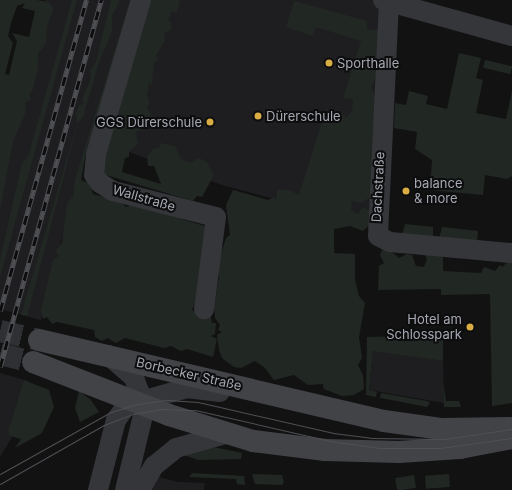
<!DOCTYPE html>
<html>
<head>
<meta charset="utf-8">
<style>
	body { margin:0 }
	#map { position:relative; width:512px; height:490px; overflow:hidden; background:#121213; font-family:Inter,sans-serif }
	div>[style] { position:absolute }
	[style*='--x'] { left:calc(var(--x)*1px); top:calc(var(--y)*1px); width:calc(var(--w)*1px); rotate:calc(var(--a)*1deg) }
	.built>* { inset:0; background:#1e1e20 }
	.green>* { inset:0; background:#212722; transform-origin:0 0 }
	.secondary-tunnel>* { height:22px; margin-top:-11px; transform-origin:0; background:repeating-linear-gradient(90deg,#2f3033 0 22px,transparent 0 33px) }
	.street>* { height:20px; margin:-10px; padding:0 10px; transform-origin:10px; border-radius:10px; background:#35363a }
	.secondary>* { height:22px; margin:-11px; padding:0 11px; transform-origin:11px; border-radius:11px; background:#424347 }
	.tram>* { height:1px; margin:-0.5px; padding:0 0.5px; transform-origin:0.5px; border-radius:0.5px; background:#4f5054 }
	.rail>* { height:4.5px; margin-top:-2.25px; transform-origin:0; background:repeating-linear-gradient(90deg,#0d0d0e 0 9px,#4f5054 0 18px); box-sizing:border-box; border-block:1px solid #4f5054 }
	.dots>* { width:11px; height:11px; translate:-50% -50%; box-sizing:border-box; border:2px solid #0d0d0e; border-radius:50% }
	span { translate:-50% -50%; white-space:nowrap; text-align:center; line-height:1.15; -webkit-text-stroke:4px #0d0d0e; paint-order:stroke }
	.poi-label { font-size:13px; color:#a5a8b2 }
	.left { translate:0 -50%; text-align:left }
	.right { translate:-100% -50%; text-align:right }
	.street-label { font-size:13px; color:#a5a8b2 }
</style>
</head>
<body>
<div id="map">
	<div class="built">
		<div style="clip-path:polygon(45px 0,133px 0,76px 185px,41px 320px,0 309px,0 183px)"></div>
		<div style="clip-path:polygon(171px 0,386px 0,376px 226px,222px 185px,123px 150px)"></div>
		<div style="clip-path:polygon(373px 350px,443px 361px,444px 403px,369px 390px)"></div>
		<div style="clip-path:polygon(0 373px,28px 381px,12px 437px,0 457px)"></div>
		<div style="clip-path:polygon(130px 469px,178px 482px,205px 483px,204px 490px,125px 490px)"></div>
	</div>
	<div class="green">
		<div style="clip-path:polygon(evenodd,0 0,37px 0,48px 2px,54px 8px,47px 26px,46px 43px,38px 54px,38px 68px,33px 89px,29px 94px,31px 99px,25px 103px,26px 112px,13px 141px,0 210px,0 0,25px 3px,22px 8px,35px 11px,29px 37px,12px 33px,17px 41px,9px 75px,5px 74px,13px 43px,8px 36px,11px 23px,17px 6px,25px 3px)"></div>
		<div style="clip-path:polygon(72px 0,77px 0,0 277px,0 260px,22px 163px,28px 157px)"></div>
		<div style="clip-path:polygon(111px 0,119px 0,119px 3px,112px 15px,112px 32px,100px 59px,83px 117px,78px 122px,28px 313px,27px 316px,21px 315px,77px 124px,76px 113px,79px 105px,84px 104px,82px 100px,91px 78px,90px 71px,96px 62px)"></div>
		<div style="clip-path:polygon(130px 0,133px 0,87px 147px,81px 180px,90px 184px,93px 194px,121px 202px,126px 207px,131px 205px,182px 216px,181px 219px,205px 226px,195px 303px,192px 310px,196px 313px,210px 313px,212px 323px,216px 323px,215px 334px,211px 336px,217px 339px,213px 357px,187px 349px,181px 351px,171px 346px,164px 348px,125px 338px,116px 343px,108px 338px,102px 341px,95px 337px,94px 330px,57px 322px,52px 324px,47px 317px,43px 319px,41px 310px,53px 260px,58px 256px,56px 250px,62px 243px,67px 204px,73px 196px,75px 180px)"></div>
		<div style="clip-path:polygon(146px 0,179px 0,180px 3px,176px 13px,172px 11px,168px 21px,171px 22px,171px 29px,164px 34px,165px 40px,156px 55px,158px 59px,154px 63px,152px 84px,149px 83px,147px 96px,150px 103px,147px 107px,152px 116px,146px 124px,146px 128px,136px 132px,138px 144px,129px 151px,129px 157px,125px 158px,122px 172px,161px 184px,154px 166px,148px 166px,147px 156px,153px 149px,159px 148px,160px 143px,175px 146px,181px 159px,190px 163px,199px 158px,207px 162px,214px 175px,202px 197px,197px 196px,193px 201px,106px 175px,93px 152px)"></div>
		<div style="clip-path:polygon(294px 1px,367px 21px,367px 30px,378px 30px,383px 68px,375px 66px,376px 77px,371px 86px,374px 95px,380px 99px,375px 194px,361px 203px,352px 201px,351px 210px,358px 214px,363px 207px,369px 210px,370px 224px,363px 231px,350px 226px,334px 229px,334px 253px,355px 254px,355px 280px,359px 296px,365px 303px,359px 337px,362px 358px,358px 365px,363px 375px,364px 389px,354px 395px,342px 396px,324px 389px,323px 384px,308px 385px,294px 375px,274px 380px,264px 367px,255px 361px,241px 368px,234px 367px,222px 358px,219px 350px,217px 335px,222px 332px,218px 330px,220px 325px,215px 318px,214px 308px,219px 277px,218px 264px,226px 238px,230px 235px,226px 205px,233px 190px,268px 200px,274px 197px,276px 200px,277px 190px,289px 190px,299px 195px,326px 109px,345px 115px,345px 119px,352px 111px,353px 99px,343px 98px,361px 41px,316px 27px,313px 36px,286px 27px)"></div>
		<div style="clip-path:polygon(459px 53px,481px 58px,476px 78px,483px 80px,476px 113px,506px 119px,512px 91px,512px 176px,507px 179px,485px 175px,483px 195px,430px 190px,432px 160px,415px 149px,417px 132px,394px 128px,395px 103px,406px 105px,409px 91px,428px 96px,426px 104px,447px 109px)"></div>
		<div style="left:485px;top:60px;width:28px;height:8px;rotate:13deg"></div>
		<div style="clip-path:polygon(405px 224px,433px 227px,433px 240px,402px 235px)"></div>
		<div style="clip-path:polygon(442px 227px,478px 231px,477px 242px,439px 239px)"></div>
		<div style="clip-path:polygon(388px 249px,399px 258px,407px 254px,412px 255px,416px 266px,424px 267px,427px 259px,423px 251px,443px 256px,443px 271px,481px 273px,484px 267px,495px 271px,500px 265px,503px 267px,506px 263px,512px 262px,512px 403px,492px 406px,490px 294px,441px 295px,441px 289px,378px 290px,379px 266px,384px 263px,380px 255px,382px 250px)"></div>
		<div style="clip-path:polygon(432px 335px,443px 337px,443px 361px,373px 351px,369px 390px,377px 392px,376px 397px,380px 398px,381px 393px,427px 401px,430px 403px,427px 407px,366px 395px,367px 337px)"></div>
		<div style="clip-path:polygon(24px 380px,49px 390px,54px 407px,42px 433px,15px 448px,21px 439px,10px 436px,8px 432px)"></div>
		<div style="clip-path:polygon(443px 382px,446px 401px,459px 401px,461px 407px,444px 407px)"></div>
		<div style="clip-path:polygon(79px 391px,91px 400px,99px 412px,80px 422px,75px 408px)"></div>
		<div style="clip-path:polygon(214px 447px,242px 453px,241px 459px,198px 460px,184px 455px)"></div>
		<div style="clip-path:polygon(192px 473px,244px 476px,245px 485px,237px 484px,236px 479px,189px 477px)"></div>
		<div style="clip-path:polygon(252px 474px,282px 475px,284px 482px,282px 485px,255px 484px)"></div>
		<div style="left:449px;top:474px;width:13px;height:24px;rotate:86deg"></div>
		<div style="left:414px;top:475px;width:13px;height:19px;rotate:81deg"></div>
	</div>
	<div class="secondary-tunnel">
		<div style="--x:0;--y:331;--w:40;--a:13"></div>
		<div style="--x:0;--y:354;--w:34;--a:14"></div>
	</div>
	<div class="street">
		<div style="--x:141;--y:0;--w:160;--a:106.3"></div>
		<div style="--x:96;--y:154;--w:21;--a:95"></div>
		<div style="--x:94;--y:175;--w:10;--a:53"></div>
		<div style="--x:100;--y:183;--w:15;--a:32"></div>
		<div style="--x:113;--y:191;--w:106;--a:14.2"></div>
		<div style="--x:216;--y:217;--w:93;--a:97.4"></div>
		<div style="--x:383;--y:0;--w:134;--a:15.6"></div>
		<div style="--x:389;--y:2;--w:234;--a:92.7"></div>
		<div style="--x:378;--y:236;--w:13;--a:27"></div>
		<div style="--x:390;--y:242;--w:122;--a:5.2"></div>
		<div style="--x:108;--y:355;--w:35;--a:41"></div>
		<div style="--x:134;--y:378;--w:31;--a:69"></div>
		<div style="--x:145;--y:407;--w:85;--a:103.5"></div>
		<div style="--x:98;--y:490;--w:72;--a:-75.6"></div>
		<div style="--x:116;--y:420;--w:19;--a:-54"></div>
		<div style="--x:127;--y:405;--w:62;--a:-15.8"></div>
		<div style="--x:187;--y:388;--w:33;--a:7"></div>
		<div style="--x:140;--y:490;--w:28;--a:-60"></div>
		<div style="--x:154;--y:466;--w:28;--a:-39"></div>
		<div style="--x:176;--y:448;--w:51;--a:-15.9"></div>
	</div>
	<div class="secondary">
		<div style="--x:39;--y:340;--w:354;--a:13.2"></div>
		<div style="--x:384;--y:421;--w:59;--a:7.9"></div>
		<div style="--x:442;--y:429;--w:67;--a:-0.9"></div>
		<div style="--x:33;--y:362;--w:146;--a:21.3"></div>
		<div style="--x:169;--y:415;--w:88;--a:17.2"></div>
		<div style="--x:253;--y:441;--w:73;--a:7.1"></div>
		<div style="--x:325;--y:450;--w:74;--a:1.5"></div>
		<div style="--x:399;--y:452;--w:61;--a:-3.8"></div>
		<div style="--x:460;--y:448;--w:53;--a:-10.9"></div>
	</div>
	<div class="tram">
		<div style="--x:0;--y:474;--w:127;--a:-29.2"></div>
		<div style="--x:111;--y:412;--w:28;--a:-17"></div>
		<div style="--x:138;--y:404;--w:30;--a:-8"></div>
		<div style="--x:168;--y:400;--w:30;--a:4"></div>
		<div style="--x:198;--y:402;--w:139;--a:12.9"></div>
		<div style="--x:333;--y:433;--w:38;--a:7"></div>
		<div style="--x:371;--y:438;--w:73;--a:0.8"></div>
		<div style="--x:444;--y:439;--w:69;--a:-8.4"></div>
		<div style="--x:0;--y:484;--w:120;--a:-29.6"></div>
		<div style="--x:104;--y:425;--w:31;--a:-21"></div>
		<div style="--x:133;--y:414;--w:27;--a:-10"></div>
		<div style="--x:160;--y:409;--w:35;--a:2"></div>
		<div style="--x:195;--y:410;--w:139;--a:12.9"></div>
		<div style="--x:330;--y:441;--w:50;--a:8"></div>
		<div style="--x:380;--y:448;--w:60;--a:0"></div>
		<div style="--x:440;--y:448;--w:73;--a:-7.9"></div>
	</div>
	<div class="rail">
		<div style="--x:0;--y:311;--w:323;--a:-74.5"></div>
		<div style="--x:0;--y:367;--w:381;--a:-74.6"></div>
	</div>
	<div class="dots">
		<div style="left:329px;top:63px;background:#d9ad44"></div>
		<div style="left:258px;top:116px;background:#d9ad44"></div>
		<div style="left:210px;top:122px;background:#d9ad44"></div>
		<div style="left:406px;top:191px;background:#d9ad44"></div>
		<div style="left:470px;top:327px;background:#d9ad44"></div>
	</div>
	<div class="poi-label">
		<span class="left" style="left:337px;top:63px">Sporthalle</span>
		<span class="left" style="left:266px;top:116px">Dürerschule</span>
		<span class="right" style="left:202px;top:122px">GGS Dürerschule</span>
		<span class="left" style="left:414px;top:191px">balance<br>&amp; more</span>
		<span class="right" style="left:462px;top:327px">Hotel am<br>Schlosspark</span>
	</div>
	<div class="street-label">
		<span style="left:378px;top:187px;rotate:-87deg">Dachstraße</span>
		<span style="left:144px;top:198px;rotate:16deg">Wallstraße</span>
		<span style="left:189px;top:374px;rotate:13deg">Borbecker Straße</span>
	</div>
</div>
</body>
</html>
